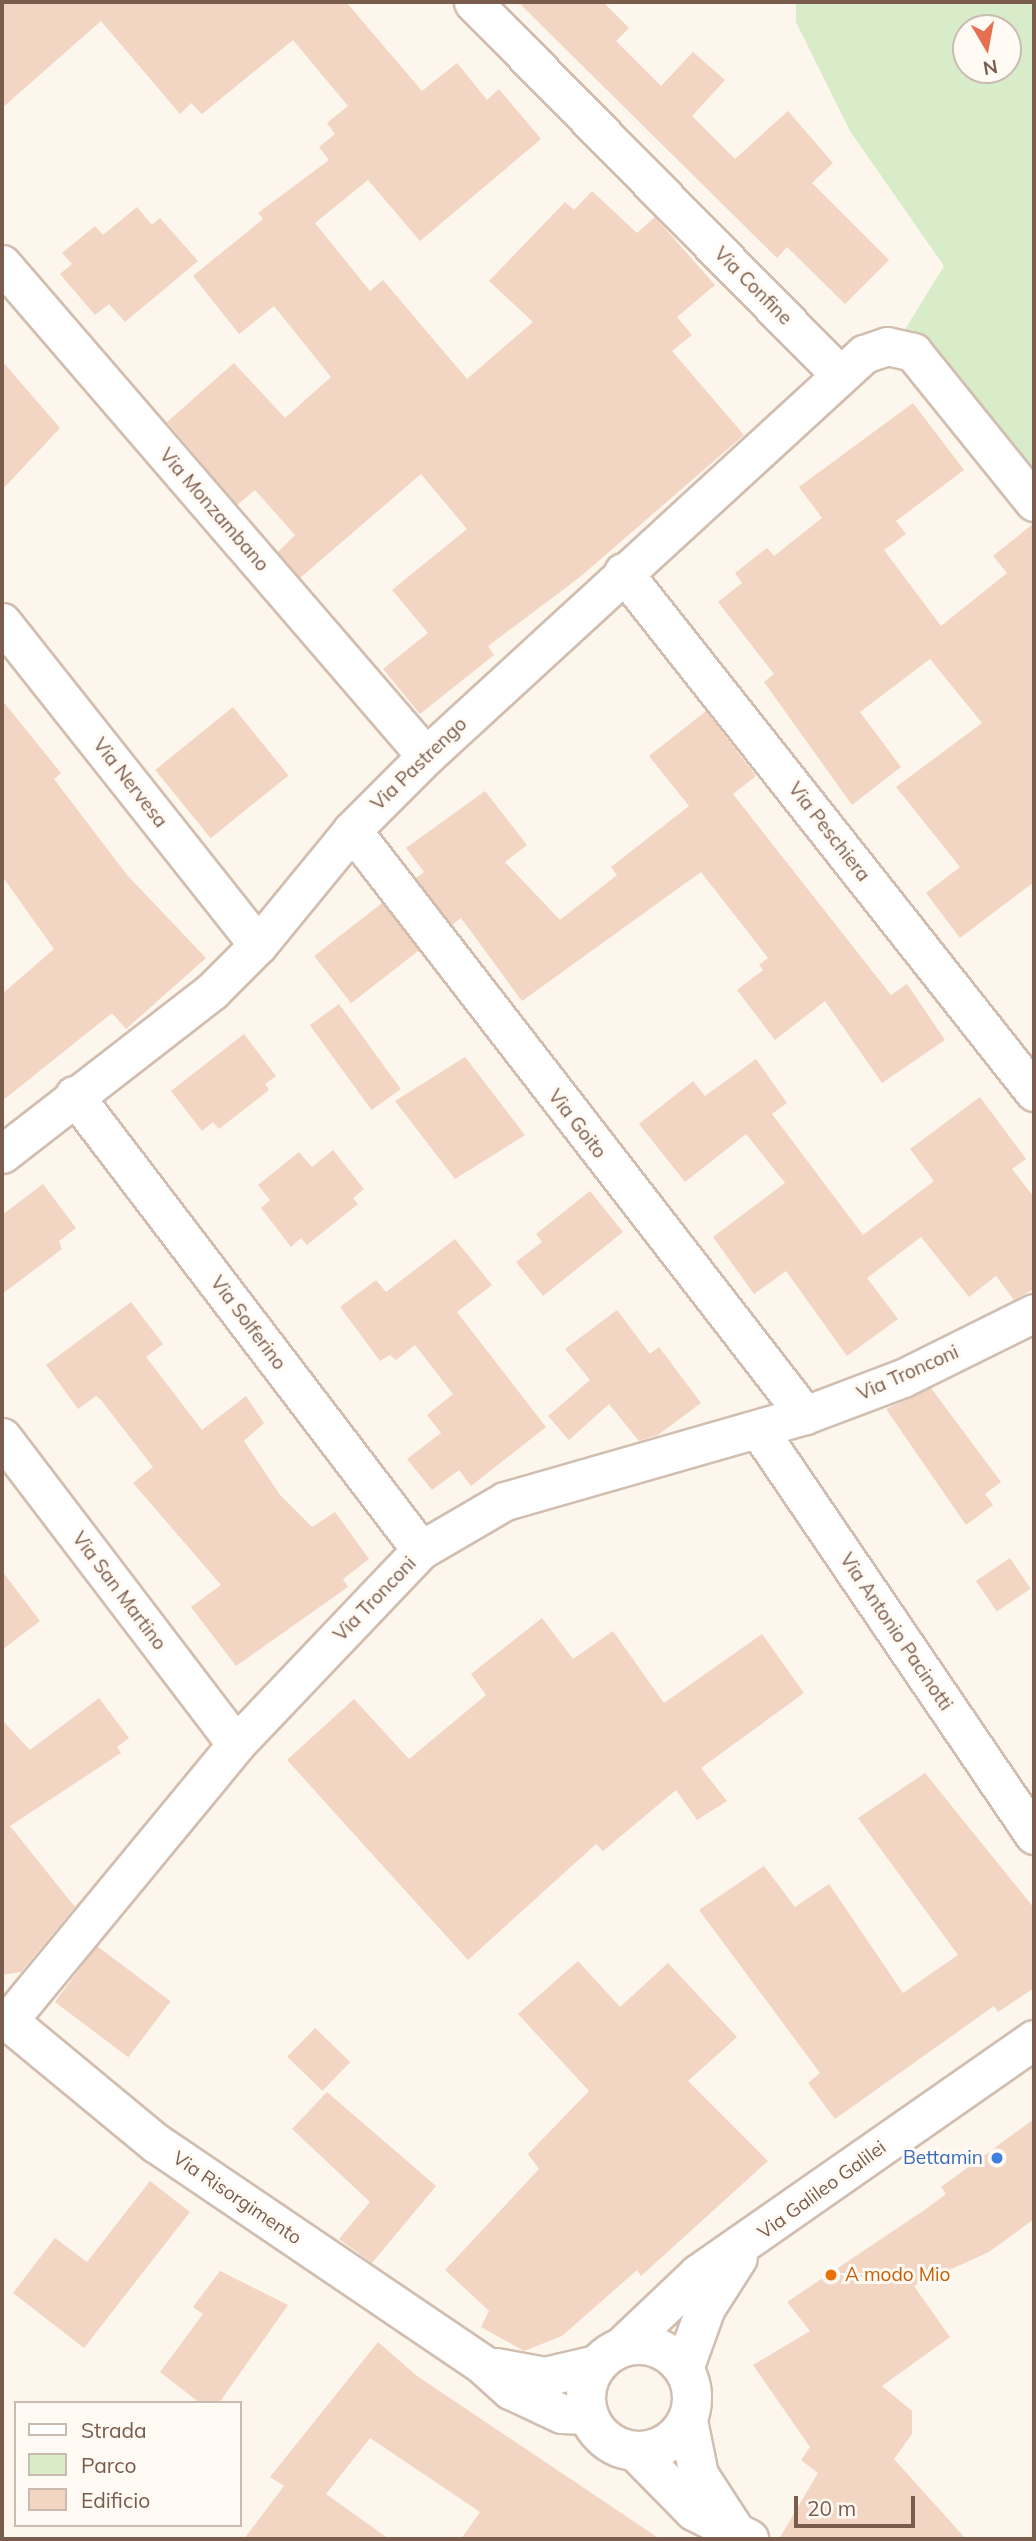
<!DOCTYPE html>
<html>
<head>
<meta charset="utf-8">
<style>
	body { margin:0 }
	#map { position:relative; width:1036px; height:2541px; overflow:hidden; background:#fdf6ec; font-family:Mulish,sans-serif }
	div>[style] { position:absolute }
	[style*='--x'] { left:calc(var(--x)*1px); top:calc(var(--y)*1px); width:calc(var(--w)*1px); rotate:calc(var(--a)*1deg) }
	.green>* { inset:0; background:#d8ecc9 }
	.building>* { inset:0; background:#f3d5c3; transform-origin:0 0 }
	.roads { filter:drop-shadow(2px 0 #d1beb0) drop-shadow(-2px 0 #d1beb0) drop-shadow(0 2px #d1beb0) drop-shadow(0 -2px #d1beb0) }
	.minor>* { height:37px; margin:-18.5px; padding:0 18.5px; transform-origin:18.5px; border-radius:18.5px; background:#fff }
	.tertiary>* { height:38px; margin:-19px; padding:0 19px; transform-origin:19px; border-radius:19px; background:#fff }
	.tertiary>.ring { margin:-19px; padding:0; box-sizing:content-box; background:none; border:38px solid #fff; border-radius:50% }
	.dots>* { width:19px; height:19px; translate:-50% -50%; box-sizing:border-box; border:4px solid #fffaf3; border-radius:50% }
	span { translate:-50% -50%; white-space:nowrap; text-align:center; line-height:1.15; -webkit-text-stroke:6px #fffaf3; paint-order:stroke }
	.street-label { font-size:19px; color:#7a5c4d }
	.shop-label { font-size:19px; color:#366cbe }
	.right { translate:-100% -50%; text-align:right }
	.food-label { font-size:19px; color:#c56008 }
	.left { translate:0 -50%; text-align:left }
	.frame { position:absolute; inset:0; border:4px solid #7a5c4d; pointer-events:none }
	.legend { position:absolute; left:14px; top:2401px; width:228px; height:126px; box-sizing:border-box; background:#fffaf3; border:2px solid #cabbb1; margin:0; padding:9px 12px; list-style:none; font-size:21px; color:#7a5c4d }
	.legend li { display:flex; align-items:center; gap:14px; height:35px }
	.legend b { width:35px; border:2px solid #cabbb1 }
	.north { position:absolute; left:952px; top:14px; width:70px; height:70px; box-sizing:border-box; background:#fffaf3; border:2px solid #cabbb1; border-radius:50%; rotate:170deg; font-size:19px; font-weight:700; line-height:28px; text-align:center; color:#7a5c4d }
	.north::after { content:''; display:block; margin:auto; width:24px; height:32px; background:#e76f51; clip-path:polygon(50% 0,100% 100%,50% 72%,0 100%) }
	.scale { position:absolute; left:794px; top:2496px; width:121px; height:32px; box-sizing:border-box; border:4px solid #7a5c4d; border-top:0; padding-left:9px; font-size:21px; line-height:24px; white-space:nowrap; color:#7a5c4d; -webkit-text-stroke:5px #fffaf3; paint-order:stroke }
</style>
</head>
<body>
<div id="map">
	<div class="green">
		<div style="clip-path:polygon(evenodd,796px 2px,1034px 2px,1034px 500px,904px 331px,944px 266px,850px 131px,796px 22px,796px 2px,966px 28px,1008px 28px,1008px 70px,966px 70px,966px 28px)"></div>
	</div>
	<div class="building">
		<div style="clip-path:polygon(2px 2px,346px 2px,422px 91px,457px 63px,487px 100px,499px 89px,541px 139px,420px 241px,368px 180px,315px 223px,370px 291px,383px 280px,467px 379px,533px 322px,489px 281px,565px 202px,574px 210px,592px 191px,637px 233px,655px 217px,715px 285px,677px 317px,692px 335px,672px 351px,744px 435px,580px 577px,488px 646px,494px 655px,420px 714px,383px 669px,428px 633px,392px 590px,467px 529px,421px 474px,300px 578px,278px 552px,295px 535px,255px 490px,237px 505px,167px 422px,234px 363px,285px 418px,331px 377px,274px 306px,239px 334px,193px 276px,263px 219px,258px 213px,329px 160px,319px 147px,335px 134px,327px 123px,348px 106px,293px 40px,202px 114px,191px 103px,180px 114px,101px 21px,2px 108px)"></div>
		<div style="clip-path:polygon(518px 2px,603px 2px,629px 28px,616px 41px,661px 86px,693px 52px,725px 80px,692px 116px,735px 159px,788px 111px,833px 163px,812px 183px,889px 260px,845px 304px,787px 247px,777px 258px)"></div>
		<div style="clip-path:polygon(137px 207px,152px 225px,160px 218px,198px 261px,125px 322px,109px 304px,95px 315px,60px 274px,72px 264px,62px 253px,95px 226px,103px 235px)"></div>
		<div style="clip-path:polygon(2px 361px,60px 428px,2px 490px)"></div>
		<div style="clip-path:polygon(913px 403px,964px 470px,896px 521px,906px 534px,884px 550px,941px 626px,1007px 573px,993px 556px,1034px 523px,1034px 882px,960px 938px,926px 893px,960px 867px,896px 787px,982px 723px,930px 659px,860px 712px,901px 767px,852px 805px,764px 682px,774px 674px,718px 602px,742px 583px,735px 573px,767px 548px,774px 556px,822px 518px,799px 487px)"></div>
		<div style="clip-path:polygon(2px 700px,61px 773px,54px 779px,127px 875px,206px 958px,126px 1029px,112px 1013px,2px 1101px,2px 994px,54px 949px,2px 876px)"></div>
		<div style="left:233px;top:707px;width:88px;height:100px;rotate:51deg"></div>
		<div style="clip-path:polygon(706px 711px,756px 776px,733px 794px,891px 995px,907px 984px,945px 1040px,882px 1083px,825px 1001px,775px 1040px,737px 990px,763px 970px,759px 965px,768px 958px,701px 872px,522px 1001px,461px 918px,452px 925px,416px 878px,424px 872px,406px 848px,485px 791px,527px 845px,505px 862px,560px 920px,617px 875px,611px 867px,689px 806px,649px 756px)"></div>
		<div style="left:382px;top:903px;width:60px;height:86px;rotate:52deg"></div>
		<div style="left:339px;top:1004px;width:105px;height:36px;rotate:54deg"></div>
		<div style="clip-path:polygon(244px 1034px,276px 1076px,265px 1084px,269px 1090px,219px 1129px,213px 1122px,202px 1131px,171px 1091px)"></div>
		<div style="clip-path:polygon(465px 1057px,525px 1135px,455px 1179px,395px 1101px)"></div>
		<div style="clip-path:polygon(756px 1059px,787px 1103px,772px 1114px,863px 1235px,934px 1181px,910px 1149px,980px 1097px,1026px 1159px,1012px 1169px,1034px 1197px,1034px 1289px,1014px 1300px,996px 1276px,969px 1297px,921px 1237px,867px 1278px,898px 1319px,847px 1356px,786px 1271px,754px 1294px,713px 1237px,785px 1183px,746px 1134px,685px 1182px,639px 1124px,693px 1081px,705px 1096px)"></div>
		<div style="clip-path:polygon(333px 1150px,364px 1189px,353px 1198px,358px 1204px,307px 1245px,301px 1238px,291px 1247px,261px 1208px,270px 1200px,258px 1185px,299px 1152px,312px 1167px)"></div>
		<div style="clip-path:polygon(43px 1184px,76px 1228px,59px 1241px,62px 1249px,2px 1294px,2px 1215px)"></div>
		<div style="clip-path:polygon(590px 1191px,623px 1232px,543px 1296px,516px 1262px,542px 1242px,536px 1234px)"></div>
		<div style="clip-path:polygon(455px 1239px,492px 1285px,457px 1312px,546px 1427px,471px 1486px,459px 1470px,432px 1490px,407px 1459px,441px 1433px,427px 1415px,453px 1394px,415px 1345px,396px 1360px,390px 1355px,380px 1361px,340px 1307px,376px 1280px,386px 1292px)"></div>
		<div style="clip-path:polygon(131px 1302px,163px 1344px,146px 1357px,202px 1430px,246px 1396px,264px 1423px,244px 1441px,280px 1495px,312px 1527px,335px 1512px,369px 1559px,343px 1579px,348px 1587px,236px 1666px,191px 1607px,221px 1585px,133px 1483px,153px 1467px,101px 1400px,96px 1396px,78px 1409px,46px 1365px)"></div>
		<div style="clip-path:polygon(617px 1310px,650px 1354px,659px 1347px,701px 1403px,658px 1435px,639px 1441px,609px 1404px,569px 1440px,548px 1416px,590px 1380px,565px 1349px)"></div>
		<div style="clip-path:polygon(931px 1388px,1001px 1482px,985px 1494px,993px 1505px,966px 1525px,886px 1409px)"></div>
		<div style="left:1010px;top:1558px;width:37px;height:41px;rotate:56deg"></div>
		<div style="clip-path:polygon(2px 1571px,40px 1621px,2px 1650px)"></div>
		<div style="clip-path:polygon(542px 1618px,573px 1659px,613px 1631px,664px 1703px,762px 1634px,804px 1693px,701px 1768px,727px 1801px,697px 1820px,676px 1790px,603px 1851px,596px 1844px,468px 1960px,287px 1760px,354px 1699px,409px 1759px,486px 1695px,471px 1674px)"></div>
		<div style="clip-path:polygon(99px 1698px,129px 1738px,117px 1747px,121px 1753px,10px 1826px,75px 1907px,21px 1972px,2px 1975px,2px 1720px,30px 1750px)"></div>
		<div style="clip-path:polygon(925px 1773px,1034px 1908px,1034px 1988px,998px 2012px,994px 2006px,835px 2119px,808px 2083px,820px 2073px,699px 1910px,764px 1866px,795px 1907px,829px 1884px,903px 1993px,958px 1955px,858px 1818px)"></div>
		<div style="left:97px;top:1946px;width:92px;height:70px;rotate:37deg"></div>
		<div style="clip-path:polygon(578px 1961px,620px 2007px,668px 1963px,737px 2037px,688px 2081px,768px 2161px,641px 2276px,637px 2270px,562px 2336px,524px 2351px,481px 2327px,489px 2311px,445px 2270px,539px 2169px,528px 2154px,589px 2091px,518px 2014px)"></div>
		<div style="left:315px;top:2028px;width:49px;height:40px;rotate:44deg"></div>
		<div style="clip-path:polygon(327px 2092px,436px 2186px,372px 2263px,339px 2239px,370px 2202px,292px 2129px)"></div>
		<div style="clip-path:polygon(1034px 2119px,1034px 2219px,989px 2252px,914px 2286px,950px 2337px,882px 2386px,912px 2411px,912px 2434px,894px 2459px,966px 2539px,779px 2539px,818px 2473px,801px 2460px,810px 2447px,753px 2365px,810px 2331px,787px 2302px,926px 2209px,946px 2194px,941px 2187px)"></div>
		<div style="clip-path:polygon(150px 2181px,190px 2212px,84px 2348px,13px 2293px,55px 2238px,87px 2262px)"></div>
		<div style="clip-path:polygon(220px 2271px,288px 2305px,219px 2403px,200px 2403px,160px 2372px,203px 2314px,193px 2307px)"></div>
		<div style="clip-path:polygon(378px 2342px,417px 2376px,660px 2539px,461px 2539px,480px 2512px,370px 2438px,326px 2494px,389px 2539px,244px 2539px,284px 2486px,270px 2477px)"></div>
	</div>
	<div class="roads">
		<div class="minor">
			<div style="--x:473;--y:2;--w:523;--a:45.46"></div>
			<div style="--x:2;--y:264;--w:649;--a:49.25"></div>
			<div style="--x:623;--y:572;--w:663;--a:51.68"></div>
			<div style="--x:2;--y:622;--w:412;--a:51.6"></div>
			<div style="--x:352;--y:830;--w:740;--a:52.25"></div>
			<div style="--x:74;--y:1095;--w:572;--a:52.67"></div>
			<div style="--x:2;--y:1154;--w:266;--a:-37.8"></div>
			<div style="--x:212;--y:991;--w:65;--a:-45"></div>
			<div style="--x:258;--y:945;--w:149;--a:-50.7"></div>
			<div style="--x:352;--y:830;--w:105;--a:-45"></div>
			<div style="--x:426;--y:756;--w:595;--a:-42.55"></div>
			<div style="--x:864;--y:354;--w:24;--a:-19"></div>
			<div style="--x:887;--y:346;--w:27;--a:13"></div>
			<div style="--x:913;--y:352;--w:193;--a:51.1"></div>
			<div style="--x:758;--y:1429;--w:491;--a:55.8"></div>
			<div style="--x:2;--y:1437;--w:386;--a:52.7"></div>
			<div style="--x:8;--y:2021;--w:359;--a:-50.5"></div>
			<div style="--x:236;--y:1744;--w:268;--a:-46.4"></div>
			<div style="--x:421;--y:1550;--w:97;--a:-30.3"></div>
			<div style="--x:505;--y:1501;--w:312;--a:-16"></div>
			<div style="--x:805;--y:1415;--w:105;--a:-20.7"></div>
			<div style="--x:903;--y:1378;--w:146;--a:-26.4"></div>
		</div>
		<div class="tertiary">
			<div style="--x:2;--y:2016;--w:201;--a:39.6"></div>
			<div style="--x:157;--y:2144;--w:394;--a:34.1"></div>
			<div style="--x:483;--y:2365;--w:38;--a:42"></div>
			<div style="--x:511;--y:2390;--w:56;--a:25.2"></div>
			<div style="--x:562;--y:2414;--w:27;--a:2"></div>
			<div class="ring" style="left:586px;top:2345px;width:68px;height:68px"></div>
			<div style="--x:622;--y:2347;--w:106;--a:-43.5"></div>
			<div style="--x:699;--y:2274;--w:409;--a:-34.9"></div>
			<div style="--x:496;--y:2368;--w:50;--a:10.4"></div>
			<div style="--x:545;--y:2377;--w:53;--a:-13"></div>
			<div style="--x:684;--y:2369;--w:65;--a:-70.2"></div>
			<div style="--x:706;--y:2308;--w:59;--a:-57.4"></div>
			<div style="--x:688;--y:2421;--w:55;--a:78.5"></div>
			<div style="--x:699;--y:2475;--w:64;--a:57.1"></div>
			<div style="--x:636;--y:2452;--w:83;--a:45.5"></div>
			<div style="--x:694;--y:2511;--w:62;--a:27"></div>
		</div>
	</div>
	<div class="dots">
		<div style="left:997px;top:2158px;background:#3f7fe0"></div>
		<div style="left:831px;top:2275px;background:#e8710a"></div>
	</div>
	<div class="street-label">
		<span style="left:753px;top:286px;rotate:45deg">Via Confine</span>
		<span style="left:214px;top:510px;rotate:49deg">Via Monzambano</span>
		<span style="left:419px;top:764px;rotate:-44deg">Via Pastrengo</span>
		<span style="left:130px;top:783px;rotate:52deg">Via Nervesa</span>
		<span style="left:829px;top:832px;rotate:52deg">Via Peschiera</span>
		<span style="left:577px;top:1124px;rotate:52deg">Via Goito</span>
		<span style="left:248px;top:1323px;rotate:53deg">Via Solferino</span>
		<span style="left:908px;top:1373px;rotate:-24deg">Via Tronconi</span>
		<span style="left:119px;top:1591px;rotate:53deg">Via San Martino</span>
		<span style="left:375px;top:1599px;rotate:-46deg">Via Tronconi</span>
		<span style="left:896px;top:1632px;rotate:56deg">Via Antonio Pacinotti</span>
		<span style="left:822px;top:2190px;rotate:-36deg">Via Galileo Galilei</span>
		<span style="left:237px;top:2198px;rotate:34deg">Via Risorgimento</span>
	</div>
	<div class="shop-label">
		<span class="right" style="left:983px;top:2158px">Bettamin</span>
	</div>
	<div class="food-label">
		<span class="left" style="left:845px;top:2275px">A modo Mio</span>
	</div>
	<div class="frame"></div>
	<ul class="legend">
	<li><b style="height:9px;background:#fff"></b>Strada</li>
	<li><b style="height:19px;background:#d8ecc9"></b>Parco</li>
	<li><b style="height:19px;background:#f3d5c3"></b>Edificio</li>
	</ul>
	<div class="north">N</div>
	<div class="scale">20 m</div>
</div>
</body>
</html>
